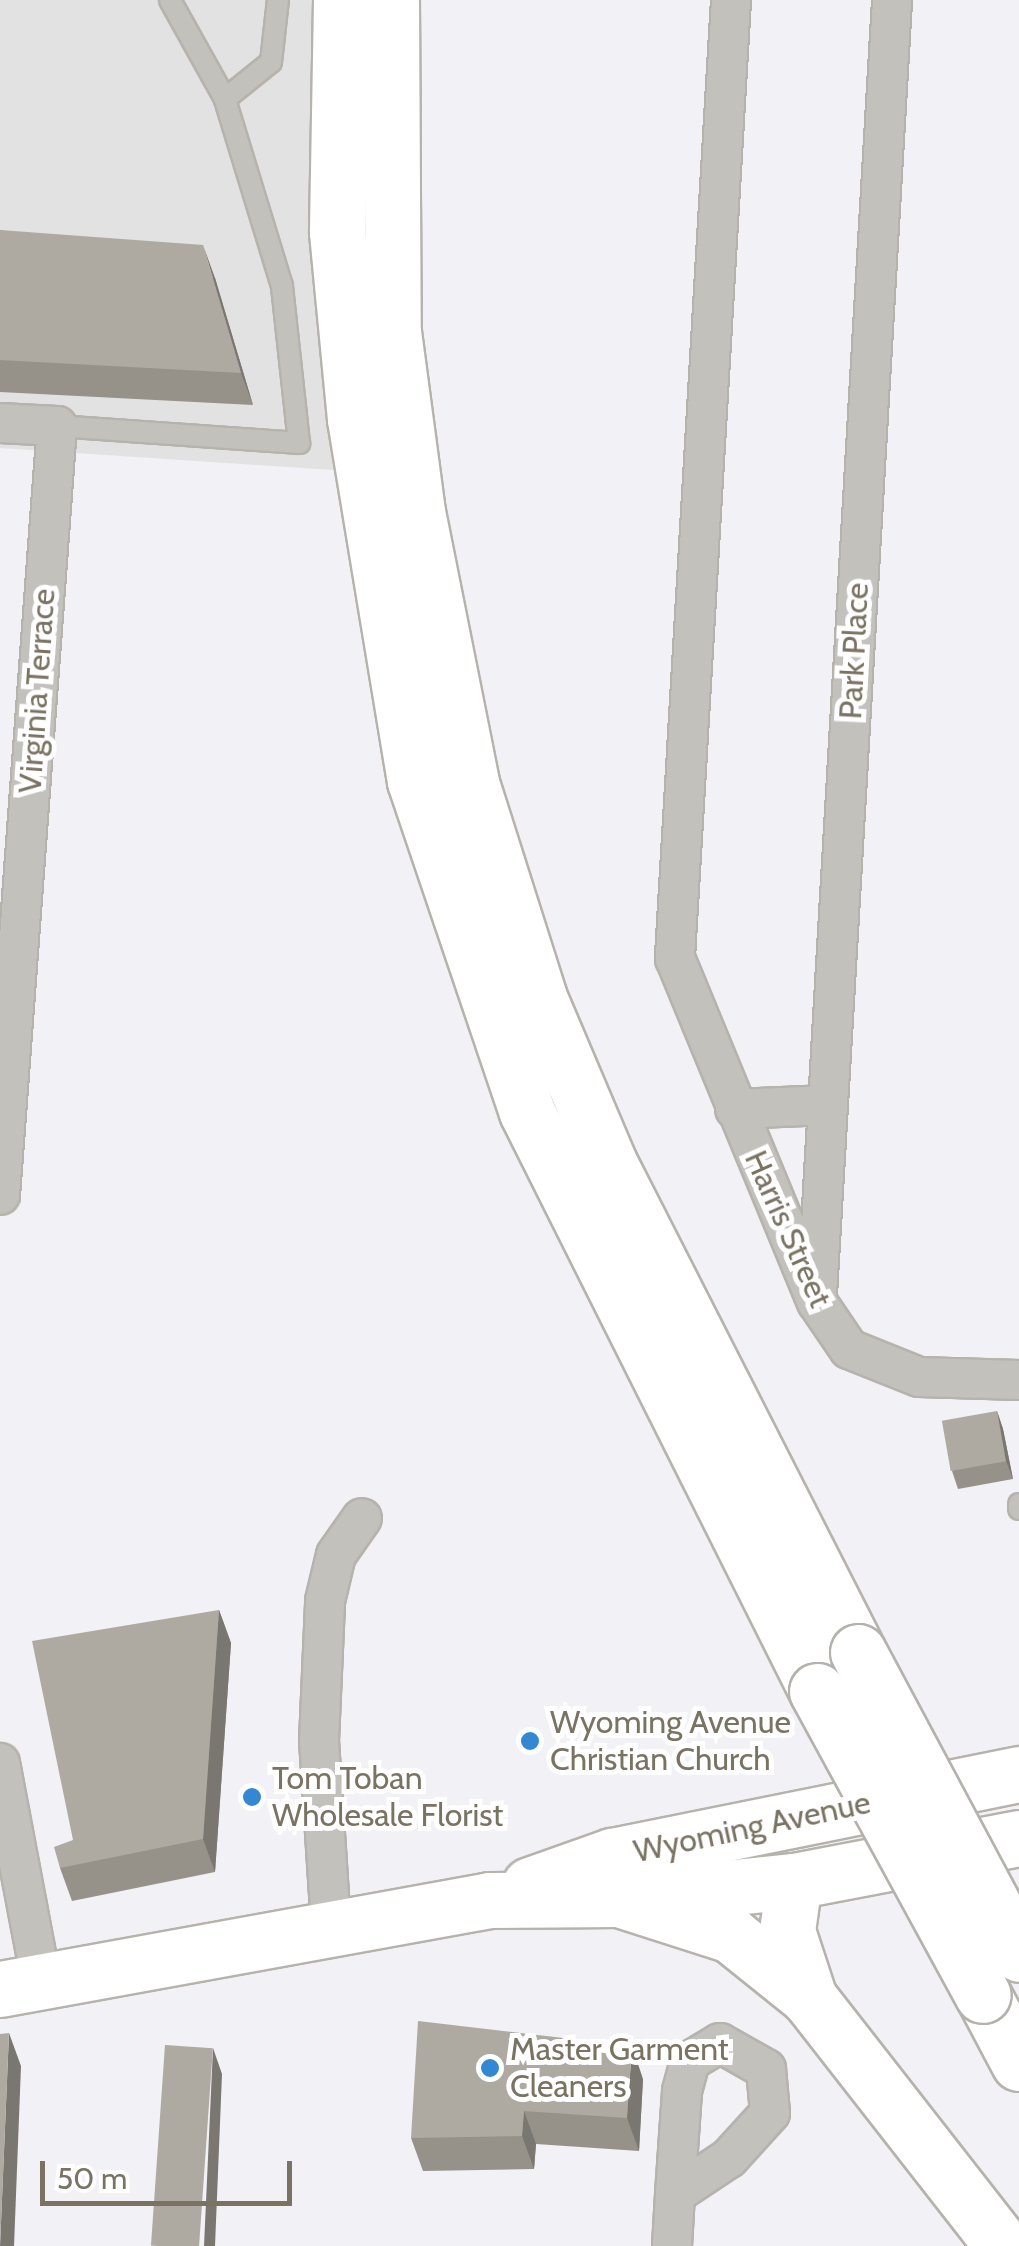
<!DOCTYPE html>
<html>
<head>
<meta charset="utf-8">
<style>
	body { margin:0 }
	#map { position:relative; width:1019px; height:2246px; overflow:hidden; background:#f2f1f5; font-family:Cabin,sans-serif }
	div>[style] { position:absolute }
	[style*='--x'] { left:calc(var(--x)*1px); top:calc(var(--y)*1px); width:calc(var(--w)*1px); rotate:calc(var(--a)*1deg) }
	.built>* { inset:0; background:#e3e2e2 }
	.roads { filter:drop-shadow(2px 0 #b6b3ad) drop-shadow(-2px 0 #b6b3ad) drop-shadow(0 2px #b6b3ad) drop-shadow(0 -2px #b6b3ad) }
	.service>* { height:20px; margin:-10px; padding:0 10px; transform-origin:10px; border-radius:10px; background:#c3c1bc }
	.minor>* { height:38px; margin:-19px; padding:0 19px; transform-origin:19px; border-radius:19px; background:#c3c1bc }
	.primary>* { height:55px; margin:-27.5px; padding:0 27.5px; transform-origin:27.5px; border-radius:27.5px; background:#fff }
	.motorway>* { height:55px; margin:-27.5px; padding:0 27.5px; transform-origin:27.5px; border-radius:27.5px; background:#fff }
	.bridges { filter:drop-shadow(2px 0 #b5b2ad) drop-shadow(-2px 0 #b5b2ad) drop-shadow(0 2px #b5b2ad) drop-shadow(0 -2px #b5b2ad) }
	.motorway-bridge>* { height:55px; margin:-27.5px; padding:0 27.5px; transform-origin:27.5px; border-radius:27.5px; background:#fff }
	.wall>* { inset:0; background:#96928a }
	.shaded-wall>* { inset:0; background:#7a7771 }
	.building>* { inset:0; background:#afaaa1; transform-origin:0 0 }
	.dots>* { width:28px; height:28px; translate:-50% -50%; box-sizing:border-box; border:5px solid #fff; border-radius:50% }
	span { translate:-50% -50%; white-space:nowrap; text-align:center; line-height:1.15; -webkit-text-stroke:10px #fff; paint-order:stroke }
	.street-label { font-size:32px; color:#7a7362 }
	.poi-label { font-size:32px; color:#7a7362 }
	.left { translate:0 -50%; text-align:left }
	.scale { position:absolute; left:40px; top:2161px; width:252px; height:45px; box-sizing:border-box; border:5px solid #7a7362; border-top:0; padding-left:12px; font-size:30px; line-height:35px; white-space:nowrap; color:#7a7362; -webkit-text-stroke:8px #fff; paint-order:stroke }
</style>
</head>
<body>
<div id="map">
	<div class="built">
		<div style="clip-path:polygon(0 0,317px 0,313px 166px,333px 470px,0 448px)"></div>
	</div>
	<div class="roads">
		<div class="service">
			<div style="--x:225;--y:99;--w:59;--a:-38.8"></div>
			<div style="--x:271;--y:62;--w:62;--a:-83.6"></div>
			<div style="--x:57;--y:426;--w:243;--a:4"></div>
			<div style="--x:299;--y:443;--w:158;--a:-96.2"></div>
			<div style="--x:282;--y:286;--w:195;--a:-107"></div>
			<div style="--x:225;--y:99;--w:113;--a:-119.1"></div>
			<div style="--x:1019;--y:1504;--w:5;--a:90"></div>
		</div>
		<div class="minor">
			<div style="--x:731;--y:0;--w:960;--a:93.35"></div>
			<div style="--x:675;--y:958;--w:372;--a:67.6"></div>
			<div style="--x:817;--y:1302;--w:57;--a:55.8"></div>
			<div style="--x:849;--y:1349;--w:75;--a:21.8"></div>
			<div style="--x:919;--y:1377;--w:100;--a:1.7"></div>
			<div style="--x:0;--y:423;--w:57;--a:3"></div>
			<div style="--x:57;--y:426;--w:771;--a:94.24"></div>
			<div style="--x:735;--y:1109;--w:93;--a:-2.5"></div>
			<div style="--x:817;--y:1294;--w:1296;--a:-86.68"></div>
			<div style="--x:0;--y:1763;--w:222;--a:79.3"></div>
			<div style="--x:331;--y:1926;--w:185;--a:-93.7"></div>
			<div style="--x:319;--y:1741;--w:140;--a:-87.5"></div>
			<div style="--x:325;--y:1601;--w:47;--a:-76.6"></div>
			<div style="--x:336;--y:1555;--w:45;--a:-54.9"></div>
			<div style="--x:672;--y:2246;--w:52;--a:-86.7"></div>
			<div style="--x:675;--y:2194;--w:103;--a:-86.1"></div>
			<div style="--x:682;--y:2091;--w:31;--a:-75"></div>
			<div style="--x:690;--y:2061;--w:35;--a:-31"></div>
			<div style="--x:720;--y:2043;--w:53;--a:29.5"></div>
			<div style="--x:766;--y:2069;--w:44;--a:84.8"></div>
			<div style="--x:770;--y:2113;--w:61;--a:132.3"></div>
			<div style="--x:729;--y:2158;--w:65;--a:146.3"></div>
		</div>
		<div class="primary">
			<div style="--x:530;--y:1885;--w:87;--a:-19.5"></div>
			<div style="--x:612;--y:1856;--w:415;--a:-11.4"></div>
			<div style="--x:0;--y:1989;--w:498;--a:-10.3"></div>
			<div style="--x:490;--y:1900;--w:129;--a:-0.4"></div>
			<div style="--x:619;--y:1899;--w:176;--a:-5.9"></div>
			<div style="--x:794;--y:1881;--w:229;--a:-10.8"></div>
		</div>
		<div class="motorway">
			<div style="--x:341;--y:0;--w:232;--a:91"></div>
			<div style="--x:337;--y:232;--w:188;--a:84.5"></div>
			<div style="--x:355;--y:419;--w:367;--a:80.6"></div>
			<div style="--x:415;--y:781;--w:349;--a:71.3"></div>
			<div style="--x:527;--y:1112;--w:648;--a:63.4"></div>
			<div style="--x:391;--y:0;--w:332;--a:89.7"></div>
			<div style="--x:393;--y:332;--w:182;--a:82.4"></div>
			<div style="--x:417;--y:512;--w:276;--a:78.7"></div>
			<div style="--x:471;--y:783;--w:225;--a:72.4"></div>
			<div style="--x:539;--y:998;--w:179;--a:67"></div>
			<div style="--x:609;--y:1163;--w:549;--a:63.01"></div>
			<div style="--x:794;--y:1881;--w:50;--a:98"></div>
			<div style="--x:787;--y:1931;--w:71;--a:71.8"></div>
			<div style="--x:809;--y:1998;--w:315;--a:52"></div>
			<div style="--x:619;--y:1899;--w:118;--a:17.8"></div>
			<div style="--x:731;--y:1935;--w:99;--a:38.8"></div>
			<div style="--x:983;--y:1995;--w:77;--a:62.1"></div>
		</div>
	</div>
	<div class="bridges">
		<div class="motorway-bridge">
			<div style="--x:858;--y:1652;--w:342;--a:61.9"></div>
			<div style="--x:817;--y:1691;--w:346;--a:61.4"></div>
		</div>
	</div>
	<div class="wall">
		<div style="clip-path:polygon(0 230px,215px 278px,253px 405px,0 392px)"></div>
		<div style="clip-path:polygon(997px 1411px,1003px 1429px,1013px 1479px,958px 1489px,952px 1471px)"></div>
		<div style="clip-path:polygon(219px 1610px,231px 1643px,215px 1872px,72px 1901px,60px 1868px,73px 1840px)"></div>
		<div style="clip-path:polygon(643px 2079px,639px 2151px,536px 2144px,534px 2169px,423px 2171px,411px 2138px)"></div>
	</div>
	<div class="shaded-wall">
		<div style="clip-path:polygon(203px 245px,215px 278px,253px 405px,241px 373px)"></div>
		<div style="clip-path:polygon(997px 1411px,1003px 1429px,1013px 1479px,1006px 1461px)"></div>
		<div style="clip-path:polygon(219px 1610px,231px 1643px,215px 1872px,203px 1839px)"></div>
		<div style="clip-path:polygon(9px 2033px,21px 2066px,14px 2246px,0 2246px)"></div>
		<div style="clip-path:polygon(632px 2046px,643px 2079px,639px 2151px,627px 2118px)"></div>
		<div style="clip-path:polygon(213px 2048px,222px 2074px,215px 2246px,204px 2246px)"></div>
		<div style="clip-path:polygon(524px 2111px,536px 2144px,534px 2169px,522px 2136px)"></div>
	</div>
	<div class="building">
		<div style="clip-path:polygon(0 230px,203px 245px,241px 373px,0 360px)"></div>
		<div style="left:997px;top:1411px;width:51px;height:56px;rotate:80deg"></div>
		<div style="clip-path:polygon(219px 1610px,203px 1839px,60px 1868px,54px 1847px,73px 1840px,32px 1641px)"></div>
		<div style="clip-path:polygon(418px 2021px,632px 2046px,627px 2118px,524px 2111px,522px 2136px,411px 2138px)"></div>
		<div style="clip-path:polygon(9px 2033px,0 2246px,0 2034px)"></div>
		<div style="left:165px;top:2045px;width:48px;height:201px;rotate:4deg"></div>
	</div>
	<div class="dots">
		<div style="left:530px;top:1741px;background:#3288d4"></div>
		<div style="left:252px;top:1797px;background:#3288d4"></div>
		<div style="left:490px;top:2068px;background:#3288d4"></div>
	</div>
	<div class="street-label">
		<span style="left:854px;top:651px;rotate:-87deg">Park Place</span>
		<span style="left:37px;top:691px;rotate:-86deg">Virginia Terrace</span>
		<span style="left:788px;top:1229px;rotate:66deg">Harris Street</span>
		<span style="left:752px;top:1827px;rotate:-12deg">Wyoming Avenue</span>
	</div>
	<div class="poi-label">
		<span class="left" style="left:550px;top:1741px">Wyoming Avenue<br>Christian Church</span>
		<span class="left" style="left:272px;top:1797px">Tom Toban<br>Wholesale Florist</span>
		<span class="left" style="left:510px;top:2068px">Master Garment<br>Cleaners</span>
	</div>
	<div class="scale">50 m</div>
</div>
</body>
</html>
